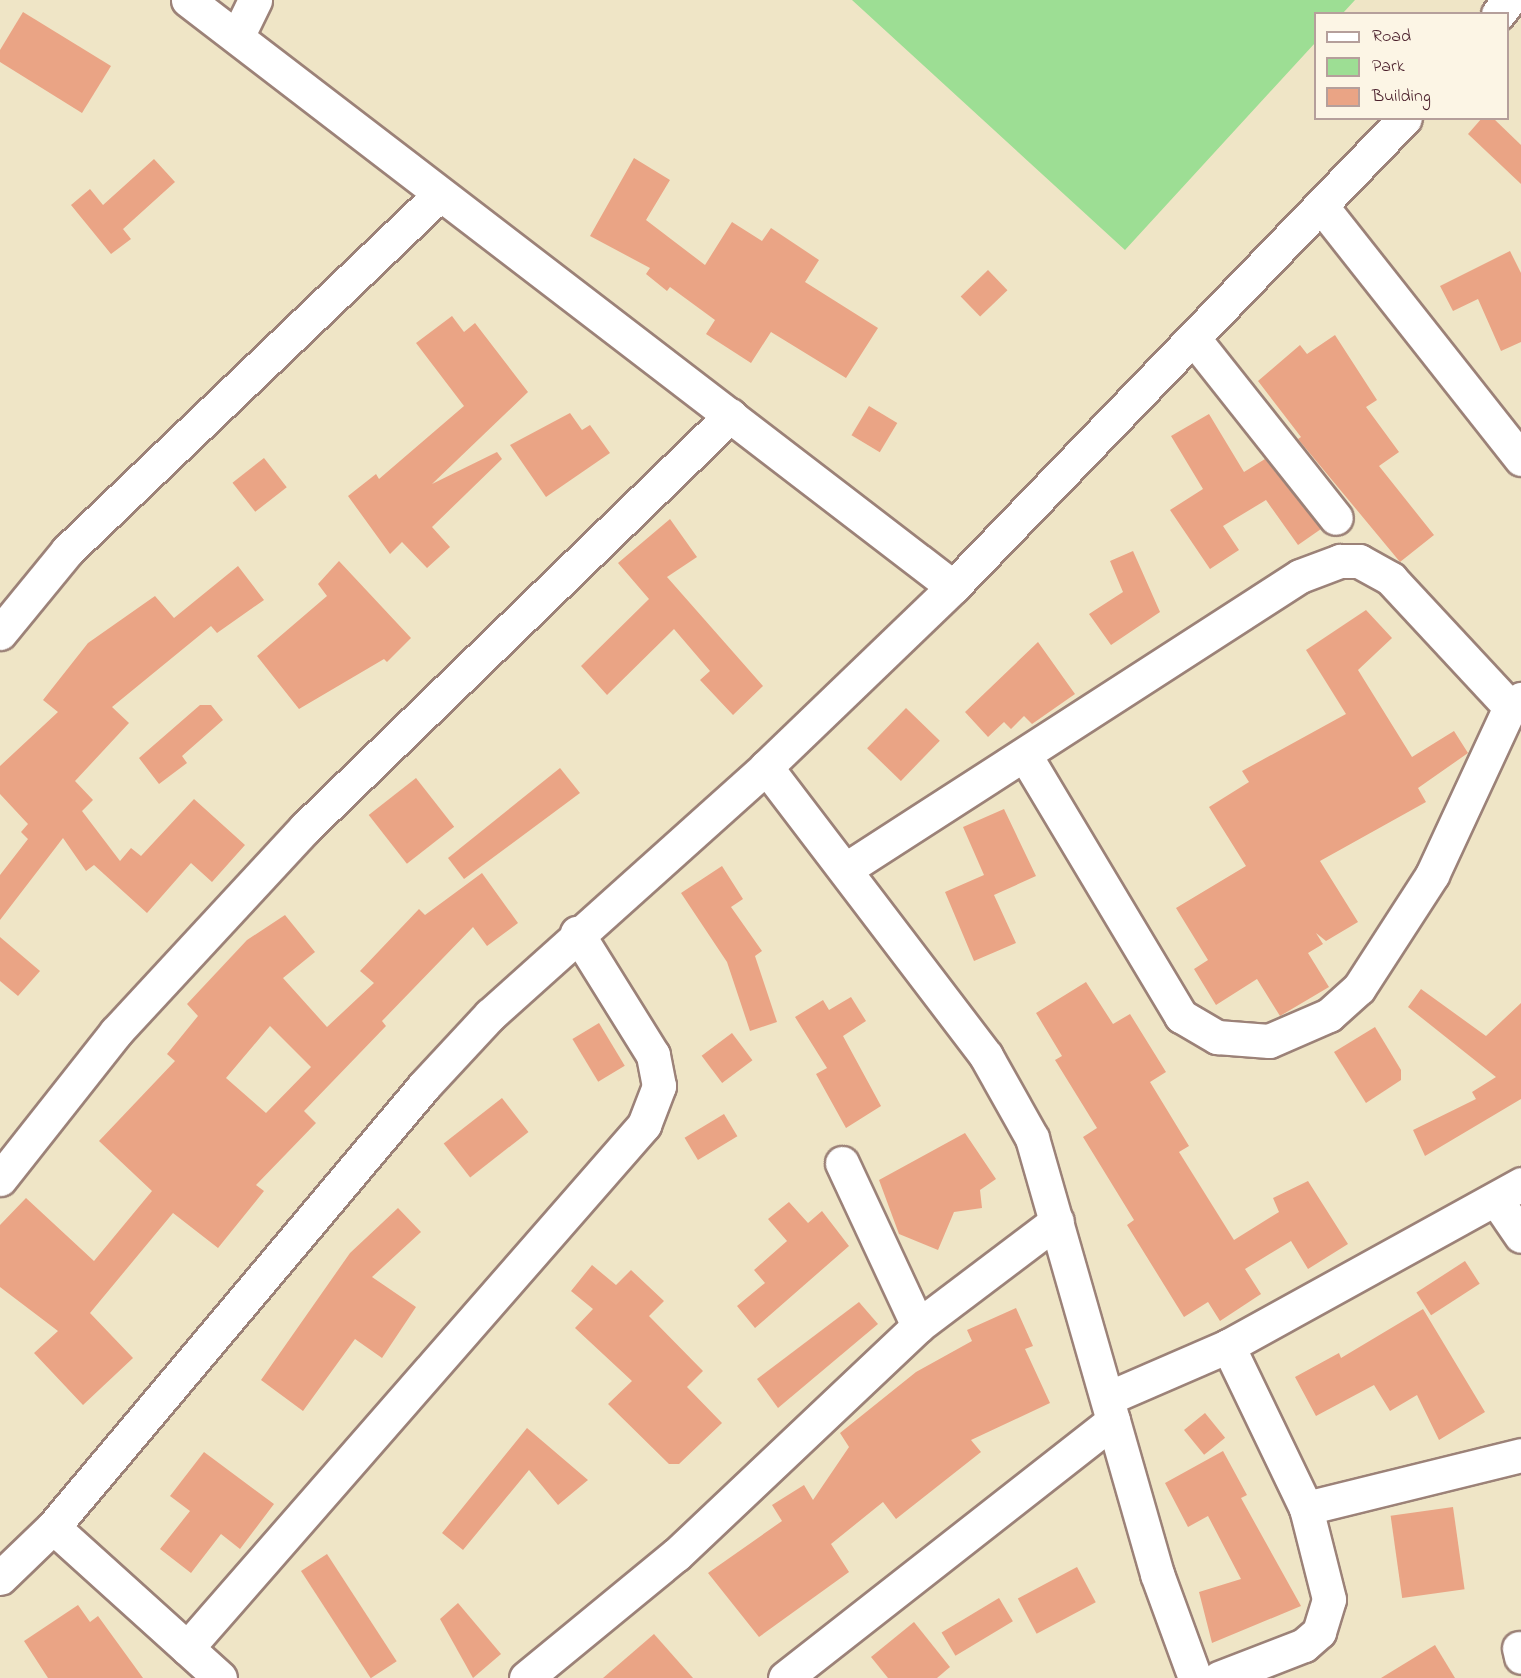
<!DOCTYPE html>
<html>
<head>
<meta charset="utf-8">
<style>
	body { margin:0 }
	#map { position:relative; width:1521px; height:1678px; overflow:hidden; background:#efe5c6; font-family:"Indie Flower",sans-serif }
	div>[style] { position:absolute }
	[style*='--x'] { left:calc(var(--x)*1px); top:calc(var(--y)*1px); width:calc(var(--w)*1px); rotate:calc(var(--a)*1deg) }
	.green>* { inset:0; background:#9dde94 }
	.building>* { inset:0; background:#eaa485; transform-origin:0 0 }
	.roads { filter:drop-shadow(2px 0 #9c8278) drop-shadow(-2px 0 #9c8278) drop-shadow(0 2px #9c8278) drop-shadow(0 -2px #9c8278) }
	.minor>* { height:33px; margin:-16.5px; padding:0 16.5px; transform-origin:16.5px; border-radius:16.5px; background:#fff }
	span { translate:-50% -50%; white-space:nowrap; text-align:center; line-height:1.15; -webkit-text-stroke:4.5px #fcf5e5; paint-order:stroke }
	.legend { position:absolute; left:1314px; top:12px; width:195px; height:108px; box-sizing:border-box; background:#fcf5e5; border:2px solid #b59f9b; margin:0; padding:8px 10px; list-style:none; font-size:18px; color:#4a1f2b }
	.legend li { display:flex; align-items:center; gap:12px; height:30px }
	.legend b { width:30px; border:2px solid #b59f9b }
</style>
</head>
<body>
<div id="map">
	<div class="green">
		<div style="clip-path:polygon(852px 0,1355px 0,1343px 13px,1316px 14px,1315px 43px,1125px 250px)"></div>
	</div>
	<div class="building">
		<div style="clip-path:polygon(23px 12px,111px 66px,82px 113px,0 62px,0 50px)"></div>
		<div style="clip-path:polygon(1482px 118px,1493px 118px,1521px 145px,1521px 184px,1468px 134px)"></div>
		<div style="clip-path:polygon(634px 158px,670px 180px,646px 220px,705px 265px,732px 222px,762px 241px,771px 228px,819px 260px,805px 282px,878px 328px,846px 378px,771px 332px,751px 363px,706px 334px,715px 320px,670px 287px,667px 291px,646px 274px,650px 268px,590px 236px)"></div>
		<div style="clip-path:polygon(154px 159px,175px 182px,123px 229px,131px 239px,111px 254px,71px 205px,90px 189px,103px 205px)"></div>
		<div style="clip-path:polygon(1510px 251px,1521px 273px,1521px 342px,1501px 351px,1478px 299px,1453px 311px,1440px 286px)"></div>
		<div style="left:988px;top:270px;width:28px;height:38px;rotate:46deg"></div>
		<div style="clip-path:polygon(452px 316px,464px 332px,475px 323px,528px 392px,432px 484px,497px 452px,502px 459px,432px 527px,450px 547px,427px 568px,402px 542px,390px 554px,348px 496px,376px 474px,379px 479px,464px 406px,416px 343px)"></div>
		<div style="clip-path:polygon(1335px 335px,1377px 400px,1366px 407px,1399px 452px,1379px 466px,1434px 535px,1400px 562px,1298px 439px,1301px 437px,1258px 381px,1300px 345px,1307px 354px)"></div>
		<div style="left:869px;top:406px;width:33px;height:34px;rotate:31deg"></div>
		<div style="clip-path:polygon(570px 413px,582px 430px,590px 425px,610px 453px,546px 497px,510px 445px)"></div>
		<div style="clip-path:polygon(1209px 414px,1244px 472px,1265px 459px,1321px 529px,1298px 545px,1266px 500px,1223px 526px,1239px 550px,1210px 569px,1170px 510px,1203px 489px,1171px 436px)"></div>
		<div style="left:264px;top:458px;width:37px;height:40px;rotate:52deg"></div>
		<div style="clip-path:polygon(670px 519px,697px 557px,667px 577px,763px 686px,733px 715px,700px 680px,710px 671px,674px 629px,607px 695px,581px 666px,649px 599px,618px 563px)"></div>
		<div style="clip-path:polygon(1133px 551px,1160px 612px,1111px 645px,1089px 614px,1123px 592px,1110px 561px)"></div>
		<div style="clip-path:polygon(339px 561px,411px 638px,387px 662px,384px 659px,299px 709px,257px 656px,327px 596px,318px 584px)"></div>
		<div style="clip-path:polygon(238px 566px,264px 600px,217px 633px,211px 626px,112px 707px,129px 723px,75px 781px,93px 800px,82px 811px,120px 861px,131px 848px,141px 856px,194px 799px,245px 845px,212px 882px,191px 863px,147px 913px,94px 865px,86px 871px,63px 838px,0 920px,0 875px,28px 839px,21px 832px,28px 824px,0 794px,0 766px,58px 712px,43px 700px,88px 643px,155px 596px,174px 618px)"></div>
		<div style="clip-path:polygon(1366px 610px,1392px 638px,1358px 670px,1412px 757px,1454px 731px,1468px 753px,1418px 788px,1426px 802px,1320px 861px,1358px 922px,1326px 941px,1316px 933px,1323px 944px,1308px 953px,1329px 987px,1280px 1016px,1257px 979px,1216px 1005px,1194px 969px,1208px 960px,1176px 908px,1246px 866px,1209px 807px,1249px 782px,1242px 771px,1346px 714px,1306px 650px)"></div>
		<div style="clip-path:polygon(1038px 642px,1075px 694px,1032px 724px,1024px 716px,1011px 729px,1004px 722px,988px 737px,965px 712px)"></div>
		<div style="clip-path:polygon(200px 705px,211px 705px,223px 720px,182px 756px,187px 763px,159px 784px,139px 758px)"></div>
		<div style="left:906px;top:708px;width:47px;height:56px;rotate:44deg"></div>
		<div style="clip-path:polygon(560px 768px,580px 793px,464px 879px,448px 858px)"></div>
		<div style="left:416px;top:778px;width:62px;height:60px;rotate:52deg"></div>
		<div style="clip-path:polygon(1004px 809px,1036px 876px,994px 895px,1016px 943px,974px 961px,945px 892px,984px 875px,963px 827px)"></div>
		<div style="clip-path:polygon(722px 866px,743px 899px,731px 907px,762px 951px,755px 956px,777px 1022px,750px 1031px,727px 962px,681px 893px)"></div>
		<div style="clip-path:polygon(evenodd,482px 873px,518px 923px,487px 946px,473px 927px,382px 1021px,386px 1026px,304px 1111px,316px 1123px,256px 1185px,264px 1191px,218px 1248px,173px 1213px,90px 1313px,133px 1358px,83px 1405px,34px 1353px,58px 1331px,0 1287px,0 1225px,26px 1198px,94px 1261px,152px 1191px,99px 1141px,175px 1061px,167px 1054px,198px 1016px,187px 1004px,247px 940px,285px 915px,315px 952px,283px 978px,327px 1027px,374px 983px,360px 971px,419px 909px,425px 915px,482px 873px,270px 1026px,311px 1067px,266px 1113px,226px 1078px,270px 1026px)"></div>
		<div style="clip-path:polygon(0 937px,40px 971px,18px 996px,0 981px)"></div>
		<div style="clip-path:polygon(1086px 982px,1113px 1024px,1130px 1014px,1166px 1072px,1150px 1082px,1189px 1146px,1179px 1152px,1234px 1240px,1279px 1212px,1273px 1198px,1308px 1181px,1348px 1244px,1308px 1269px,1291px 1241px,1245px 1269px,1261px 1294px,1220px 1321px,1208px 1302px,1184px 1317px,1127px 1225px,1134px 1220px,1083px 1137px,1097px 1128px,1055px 1060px,1062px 1056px,1036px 1013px)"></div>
		<div style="clip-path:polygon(1421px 989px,1486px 1036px,1521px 1003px,1521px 1099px,1425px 1156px,1413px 1130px,1476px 1099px,1472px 1092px,1496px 1077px,1408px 1007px)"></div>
		<div style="clip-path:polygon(851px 997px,866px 1021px,843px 1036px,881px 1106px,846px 1128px,816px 1074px,827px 1068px,795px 1017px,823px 1000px,829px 1010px)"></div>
		<div style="left:599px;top:1023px;width:50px;height:31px;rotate:59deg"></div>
		<div style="clip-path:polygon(1375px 1027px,1401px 1070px,1401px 1080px,1366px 1103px,1334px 1052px)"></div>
		<div style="left:732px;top:1033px;width:34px;height:38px;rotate:53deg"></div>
		<div style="left:502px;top:1098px;width:43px;height:74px;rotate:52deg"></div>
		<div style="left:724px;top:1114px;width:26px;height:46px;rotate:59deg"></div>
		<div style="clip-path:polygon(965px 1133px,996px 1179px,980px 1190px,982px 1208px,954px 1212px,938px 1250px,899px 1234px,879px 1180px)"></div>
		<div style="clip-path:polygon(789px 1202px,808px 1223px,822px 1211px,849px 1246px,755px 1328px,737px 1306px,765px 1283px,754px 1270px,787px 1241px,768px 1219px)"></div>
		<div style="clip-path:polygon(398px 1208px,421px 1232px,372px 1277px,416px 1307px,382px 1358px,355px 1339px,303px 1411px,261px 1380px,350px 1253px)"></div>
		<div style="left:1465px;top:1261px;width:27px;height:58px;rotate:57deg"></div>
		<div style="clip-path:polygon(592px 1265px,616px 1285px,631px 1270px,664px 1301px,649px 1316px,703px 1371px,687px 1387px,722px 1423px,679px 1464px,669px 1464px,608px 1404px,632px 1381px,575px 1328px,593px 1309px,571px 1291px)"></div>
		<div style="clip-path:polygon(859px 1302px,878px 1324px,778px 1408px,757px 1379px)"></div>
		<div style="clip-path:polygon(1016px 1308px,1033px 1346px,1025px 1349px,1050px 1403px,971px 1440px,981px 1452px,896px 1519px,883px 1502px,831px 1544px,849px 1572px,759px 1637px,708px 1573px,782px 1521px,772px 1505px,804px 1485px,813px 1500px,849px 1447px,840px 1433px,916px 1372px,972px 1341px,967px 1330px)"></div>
		<div style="clip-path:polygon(1423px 1309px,1485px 1412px,1439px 1440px,1417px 1395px,1390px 1411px,1374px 1385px,1316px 1416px,1295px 1377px,1339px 1353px,1341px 1358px)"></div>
		<div style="left:1205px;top:1413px;width:32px;height:27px;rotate:51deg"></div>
		<div style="clip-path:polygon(527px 1428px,588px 1480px,558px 1505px,529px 1470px,463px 1550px,442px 1533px)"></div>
		<div style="clip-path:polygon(1223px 1451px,1247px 1495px,1241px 1498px,1301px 1606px,1212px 1643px,1199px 1592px,1241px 1579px,1208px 1516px,1188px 1527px,1165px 1483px)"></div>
		<div style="clip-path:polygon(204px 1452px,274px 1504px,240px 1549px,221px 1534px,191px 1573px,160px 1549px,190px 1511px,170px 1496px)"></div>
		<div style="left:1453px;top:1507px;width:83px;height:63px;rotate:82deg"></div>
		<div style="left:327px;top:1554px;width:128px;height:31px;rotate:57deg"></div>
		<div style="left:1077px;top:1567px;width:40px;height:67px;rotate:62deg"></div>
		<div style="left:999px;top:1598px;width:27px;height:67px;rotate:59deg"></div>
		<div style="clip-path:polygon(458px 1603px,501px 1654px,473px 1678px,440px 1619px)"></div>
		<div style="clip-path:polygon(78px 1605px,90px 1622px,98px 1616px,143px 1678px,48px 1678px,24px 1641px)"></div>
		<div style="clip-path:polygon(914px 1622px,950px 1667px,937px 1678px,888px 1678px,871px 1657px)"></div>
		<div style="clip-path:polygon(654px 1634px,693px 1678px,603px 1678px)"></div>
		<div style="clip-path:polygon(1435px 1645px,1455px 1678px,1381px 1678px)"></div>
	</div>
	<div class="roads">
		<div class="minor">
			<div style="--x:188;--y:0;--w:964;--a:37.5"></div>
			<div style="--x:1498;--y:14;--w:18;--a:-52"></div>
			<div style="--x:238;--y:35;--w:39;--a:-64"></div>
			<div style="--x:1322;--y:207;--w:321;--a:51.7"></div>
			<div style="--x:1194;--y:339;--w:228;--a:51.6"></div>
			<div style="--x:0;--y:633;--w:106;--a:-50.7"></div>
			<div style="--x:67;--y:551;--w:512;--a:-43.73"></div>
			<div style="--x:1026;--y:757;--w:302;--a:59.1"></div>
			<div style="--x:1181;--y:1016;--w:42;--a:30.3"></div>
			<div style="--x:1217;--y:1037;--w:52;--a:4.4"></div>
			<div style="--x:1269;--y:1041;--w:65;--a:-23.4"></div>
			<div style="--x:1329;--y:1015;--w:40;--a:-42"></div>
			<div style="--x:1359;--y:988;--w:135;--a:-57.1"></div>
			<div style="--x:1432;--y:875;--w:185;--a:-65.1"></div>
			<div style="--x:1510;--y:707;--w:14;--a:-36"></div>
			<div style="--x:766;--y:767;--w:363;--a:52.7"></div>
			<div style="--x:986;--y:1056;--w:94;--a:60.7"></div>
			<div style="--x:1032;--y:1138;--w:454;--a:74"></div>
			<div style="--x:1157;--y:1574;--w:111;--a:69.9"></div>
			<div style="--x:846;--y:869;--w:540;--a:-32.84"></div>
			<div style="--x:1300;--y:576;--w:43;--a:-20.6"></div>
			<div style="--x:1340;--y:561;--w:19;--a:0"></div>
			<div style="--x:1359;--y:561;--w:37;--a:29"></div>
			<div style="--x:1391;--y:579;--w:175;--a:47.1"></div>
			<div style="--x:842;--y:1163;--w:180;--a:65"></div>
			<div style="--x:0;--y:1179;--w:187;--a:-51.7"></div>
			<div style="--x:116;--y:1032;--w:278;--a:-47.2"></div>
			<div style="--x:305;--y:828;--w:593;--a:-44.11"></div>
			<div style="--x:1497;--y:1201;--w:42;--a:55.6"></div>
			<div style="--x:1108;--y:1398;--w:131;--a:-23.4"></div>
			<div style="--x:1228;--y:1346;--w:335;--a:-28.9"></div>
			<div style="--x:1306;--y:1508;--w:221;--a:-13.8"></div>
			<div style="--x:53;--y:1527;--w:225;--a:42.1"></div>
			<div style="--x:0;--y:1578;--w:74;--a:-43.9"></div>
			<div style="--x:53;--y:1527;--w:576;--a:-49.93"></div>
			<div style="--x:424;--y:1086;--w:97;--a:-47.1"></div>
			<div style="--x:490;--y:1015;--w:371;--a:-41.9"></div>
			<div style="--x:766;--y:767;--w:260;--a:-43.9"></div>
			<div style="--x:953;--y:587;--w:651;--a:-46.06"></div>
			<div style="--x:187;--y:1648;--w:695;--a:-48.85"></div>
			<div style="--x:644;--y:1125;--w:42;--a:-69"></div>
			<div style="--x:659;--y:1086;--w:32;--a:-101"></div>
			<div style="--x:653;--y:1055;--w:144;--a:-121.9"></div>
			<div style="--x:1519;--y:1648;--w:9;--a:77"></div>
			<div style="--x:526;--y:1678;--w:194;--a:-39.4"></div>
			<div style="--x:676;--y:1555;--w:333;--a:-43.4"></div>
			<div style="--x:918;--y:1326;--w:174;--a:-37.1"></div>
			<div style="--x:785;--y:1678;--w:417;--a:-38.1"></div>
			<div style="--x:1219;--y:1678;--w:91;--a:-21.2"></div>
			<div style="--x:1304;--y:1645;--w:20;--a:-41"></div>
			<div style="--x:1319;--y:1632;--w:34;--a:-73"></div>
			<div style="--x:1329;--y:1599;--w:94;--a:-104.2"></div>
			<div style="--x:1306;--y:1508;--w:180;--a:-115.7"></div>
		</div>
	</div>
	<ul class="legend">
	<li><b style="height:8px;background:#fff"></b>Road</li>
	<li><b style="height:16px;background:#9dde94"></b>Park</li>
	<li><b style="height:16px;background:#eaa485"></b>Building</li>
	</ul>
</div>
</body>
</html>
